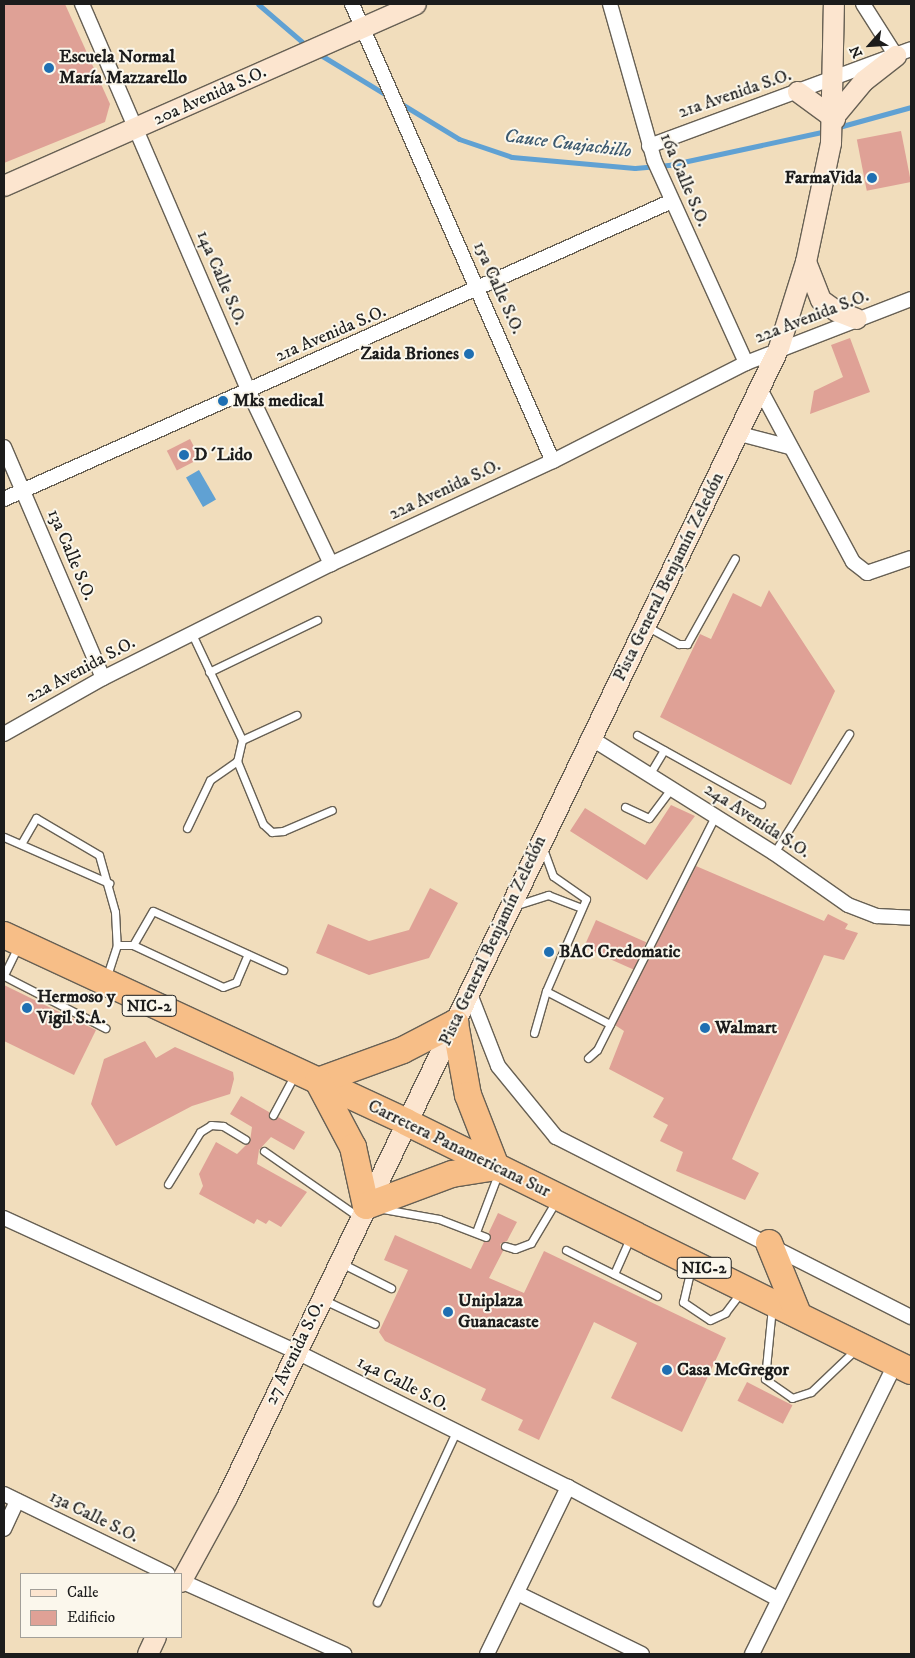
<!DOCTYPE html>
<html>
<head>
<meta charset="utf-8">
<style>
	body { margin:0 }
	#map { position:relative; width:915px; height:1658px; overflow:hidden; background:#f1ddbc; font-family:"IM FELL DW Pica",serif }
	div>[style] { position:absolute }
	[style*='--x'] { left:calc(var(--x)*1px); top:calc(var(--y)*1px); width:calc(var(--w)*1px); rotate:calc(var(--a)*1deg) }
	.water>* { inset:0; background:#60a1d3; transform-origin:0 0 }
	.stream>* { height:5px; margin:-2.5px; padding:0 2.5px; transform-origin:2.5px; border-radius:2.5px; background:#60a1d3 }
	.building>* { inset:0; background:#dfa196; transform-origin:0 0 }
	.roads { filter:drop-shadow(1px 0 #676054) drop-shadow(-1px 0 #676054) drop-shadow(0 1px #676054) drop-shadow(0 -1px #676054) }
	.lane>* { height:7px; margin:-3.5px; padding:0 3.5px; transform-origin:3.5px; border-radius:3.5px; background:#fff }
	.street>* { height:14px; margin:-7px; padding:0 7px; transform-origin:7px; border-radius:7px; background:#fff }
	.secondary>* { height:20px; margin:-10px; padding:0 10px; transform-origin:10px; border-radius:10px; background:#fce5cf }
	.highway>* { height:26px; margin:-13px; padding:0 13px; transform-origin:13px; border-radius:13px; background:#f7be87 }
	.dots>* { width:14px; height:14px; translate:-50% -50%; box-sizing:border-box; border:2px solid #fbf7ec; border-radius:50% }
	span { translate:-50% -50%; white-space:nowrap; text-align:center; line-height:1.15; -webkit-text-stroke:4px #fbf7ec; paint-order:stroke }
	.shield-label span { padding:1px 4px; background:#fbf7ec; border:1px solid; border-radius:4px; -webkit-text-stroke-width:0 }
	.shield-label { font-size:16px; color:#1c1c1c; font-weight:700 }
	.poi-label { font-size:18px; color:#1c1c1c; font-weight:700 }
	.left { translate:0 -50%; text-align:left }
	.right { translate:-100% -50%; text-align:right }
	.street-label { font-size:18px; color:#1c1c1c }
	.water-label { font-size:19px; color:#3b586e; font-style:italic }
	.frame { position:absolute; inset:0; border:5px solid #1c1c1c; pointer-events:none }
	.legend { position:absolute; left:20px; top:1573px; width:162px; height:65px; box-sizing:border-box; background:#fbf7ec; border:1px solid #a29f99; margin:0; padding:6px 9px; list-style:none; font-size:15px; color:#1c1c1c }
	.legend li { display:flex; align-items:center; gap:10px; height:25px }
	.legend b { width:25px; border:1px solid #a29f99 }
	.north { position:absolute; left:845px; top:20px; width:50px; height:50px; -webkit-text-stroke:4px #fbf7ec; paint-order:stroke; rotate:244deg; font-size:14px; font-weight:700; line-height:20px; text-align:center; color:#1c1c1c }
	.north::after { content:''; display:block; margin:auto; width:18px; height:22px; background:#1c1c1c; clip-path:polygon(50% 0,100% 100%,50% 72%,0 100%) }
</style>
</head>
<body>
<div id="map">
	<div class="water">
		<div style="left:199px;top:470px;width:34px;height:15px;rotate:60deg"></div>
	</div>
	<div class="stream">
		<div style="--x:258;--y:4;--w:65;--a:40.6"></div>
		<div style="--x:319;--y:54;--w:81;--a:31.3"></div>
		<div style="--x:400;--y:103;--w:69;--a:31.4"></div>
		<div style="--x:459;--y:139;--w:56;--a:18.8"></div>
		<div style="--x:512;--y:157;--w:123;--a:5.1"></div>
		<div style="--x:635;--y:168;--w:34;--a:-5"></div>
		<div style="--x:669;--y:165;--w:161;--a:-12.2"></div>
		<div style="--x:835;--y:128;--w:79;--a:-15.4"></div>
	</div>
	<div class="building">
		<div style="clip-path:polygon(4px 4px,65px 4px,110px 104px,105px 122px,4px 163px)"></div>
		<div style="left:901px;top:131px;width:52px;height:45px;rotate:79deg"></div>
		<div style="clip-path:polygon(850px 338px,870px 392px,810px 414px,814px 391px,843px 377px,831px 345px)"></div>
		<div style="left:190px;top:439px;width:22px;height:26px;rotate:63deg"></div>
		<div style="clip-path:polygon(769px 590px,835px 691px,791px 785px,660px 717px,700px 634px,711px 639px,733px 593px,761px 607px)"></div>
		<div style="clip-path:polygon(671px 805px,695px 816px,647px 880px,570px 831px,585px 808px,645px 845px)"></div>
		<div style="clip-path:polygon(696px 866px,824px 921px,828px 914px,848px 924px,845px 929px,858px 933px,844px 960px,824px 955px,732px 1159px,759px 1173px,745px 1200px,676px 1171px,683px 1152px,660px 1141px,668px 1125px,653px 1117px,664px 1098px,609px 1069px,624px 1031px,615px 1025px)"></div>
		<div style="clip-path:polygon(430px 888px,458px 903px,429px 958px,369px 975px,316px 953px,328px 924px,369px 941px,409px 930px)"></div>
		<div style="left:596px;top:920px;width:55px;height:30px;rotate:24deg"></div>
		<div style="clip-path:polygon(4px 985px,96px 1030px,74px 1075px,4px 1041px)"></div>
		<div style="clip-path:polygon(145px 1041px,156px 1058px,175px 1047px,233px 1072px,234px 1079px,230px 1094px,192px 1106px,116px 1146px,91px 1104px,104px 1059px)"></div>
		<div style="clip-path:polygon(241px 1096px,269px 1112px,270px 1119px,278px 1117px,305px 1132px,294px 1150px,271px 1137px,259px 1150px,257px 1164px,307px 1192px,281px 1227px,269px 1220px,266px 1224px,257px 1219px,254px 1224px,199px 1194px,203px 1186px,199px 1174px,216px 1142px,237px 1154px,250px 1141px,252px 1127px,230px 1114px)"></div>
		<div style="clip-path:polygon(498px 1213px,517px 1222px,507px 1241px,500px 1244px,503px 1251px,489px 1278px,524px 1293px,544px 1251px,726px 1338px,682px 1432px,611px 1398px,637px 1343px,594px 1322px,539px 1440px,518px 1430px,523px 1420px,481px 1400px,486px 1389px,385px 1341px,379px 1332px,408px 1270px,384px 1260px,395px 1235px,471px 1269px,484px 1242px,491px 1239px,489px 1232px)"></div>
		<div style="left:747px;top:1382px;width:51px;height:21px;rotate:27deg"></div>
	</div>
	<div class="roads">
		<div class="lane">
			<div style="--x:648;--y:627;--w:35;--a:29"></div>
			<div style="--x:679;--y:644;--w:8;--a:0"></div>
			<div style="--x:687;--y:644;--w:98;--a:-60.8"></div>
			<div style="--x:192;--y:634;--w:117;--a:64.7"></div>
			<div style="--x:242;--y:740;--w:22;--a:103"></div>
			<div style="--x:237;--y:761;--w:68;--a:67.6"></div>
			<div style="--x:263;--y:824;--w:12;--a:42"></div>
			<div style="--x:272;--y:832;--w:11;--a:-5"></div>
			<div style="--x:283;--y:831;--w:53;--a:-23.2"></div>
			<div style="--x:209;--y:672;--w:120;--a:-25.7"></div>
			<div style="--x:637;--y:735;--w:142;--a:29.1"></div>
			<div style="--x:242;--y:740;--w:60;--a:-24.8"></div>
			<div style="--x:649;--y:775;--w:29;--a:-59"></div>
			<div style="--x:625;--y:807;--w:26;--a:25"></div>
			<div style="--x:649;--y:818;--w:38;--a:-53"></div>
			<div style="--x:187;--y:828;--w:53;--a:-64.4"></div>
			<div style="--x:210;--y:780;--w:33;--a:-35"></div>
			<div style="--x:4;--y:837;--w:115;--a:23.7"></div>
			<div style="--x:21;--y:844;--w:30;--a:-60"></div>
			<div style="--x:36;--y:818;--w:73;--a:30.4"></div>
			<div style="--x:99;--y:855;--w:59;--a:74.3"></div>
			<div style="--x:115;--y:912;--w:33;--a:87"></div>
			<div style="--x:117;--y:945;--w:33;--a:108"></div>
			<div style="--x:774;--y:853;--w:141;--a:-57.8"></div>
			<div style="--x:517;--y:905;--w:33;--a:-18"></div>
			<div style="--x:548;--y:895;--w:36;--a:21"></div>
			<div style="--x:117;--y:945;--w:16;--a:0"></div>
			<div style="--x:133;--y:945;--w:99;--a:25"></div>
			<div style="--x:223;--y:987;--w:14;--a:-21"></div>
			<div style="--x:236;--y:982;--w:30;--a:-67"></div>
			<div style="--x:133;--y:945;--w:39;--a:-60"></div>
			<div style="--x:153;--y:911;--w:143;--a:24.4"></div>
			<div style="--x:4;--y:975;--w:32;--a:-64"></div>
			<div style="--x:4;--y:976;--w:114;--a:27.2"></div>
			<div style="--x:546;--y:991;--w:72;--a:27.3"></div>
			<div style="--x:534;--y:1033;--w:44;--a:-74.1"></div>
			<div style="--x:546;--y:991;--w:100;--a:-66.5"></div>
			<div style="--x:586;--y:899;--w:40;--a:-145.1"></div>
			<div style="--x:553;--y:876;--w:27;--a:-110"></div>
			<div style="--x:588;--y:1058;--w:12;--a:-42"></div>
			<div style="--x:597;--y:1050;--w:262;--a:-63.2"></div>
			<div style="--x:273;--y:1115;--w:44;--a:-61.7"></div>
			<div style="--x:264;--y:1151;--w:117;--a:34.9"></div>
			<div style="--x:168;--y:1184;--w:61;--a:-58.4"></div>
			<div style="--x:200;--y:1132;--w:13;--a:-32"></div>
			<div style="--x:211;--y:1125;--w:12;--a:5"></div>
			<div style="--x:223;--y:1126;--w:26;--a:31"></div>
			<div style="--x:383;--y:1209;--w:57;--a:10.1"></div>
			<div style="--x:439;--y:1219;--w:50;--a:21"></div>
			<div style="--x:476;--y:1232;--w:62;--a:-69.2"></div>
			<div style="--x:505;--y:1246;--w:10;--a:17"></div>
			<div style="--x:515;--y:1249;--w:17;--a:-21"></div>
			<div style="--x:531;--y:1243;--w:49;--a:-59.2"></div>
			<div style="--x:566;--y:1250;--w:102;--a:26.8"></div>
			<div style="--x:341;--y:1263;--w:56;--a:26.6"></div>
			<div style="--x:691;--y:1268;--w:35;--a:103"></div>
			<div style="--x:683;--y:1302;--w:32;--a:34"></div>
			<div style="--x:710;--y:1320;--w:17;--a:-25"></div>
			<div style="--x:725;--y:1313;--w:25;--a:-53"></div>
			<div style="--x:614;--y:1274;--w:39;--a:-66"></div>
			<div style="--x:324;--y:1300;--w:56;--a:25.2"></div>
			<div style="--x:772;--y:1307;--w:72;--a:95.6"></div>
			<div style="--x:765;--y:1379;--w:33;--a:35"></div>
			<div style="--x:792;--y:1398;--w:20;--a:-18"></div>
			<div style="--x:811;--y:1392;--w:62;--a:-43.7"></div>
			<div style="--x:377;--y:1602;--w:187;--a:-65.1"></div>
		</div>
		<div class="street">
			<div style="--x:82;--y:4;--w:420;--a:66.7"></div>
			<div style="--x:248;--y:390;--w:193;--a:64.5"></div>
			<div style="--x:352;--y:4;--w:499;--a:66.3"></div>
			<div style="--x:610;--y:4;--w:162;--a:74.2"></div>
			<div style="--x:654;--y:160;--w:223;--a:65.6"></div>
			<div style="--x:863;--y:4;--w:62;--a:57.6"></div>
			<div style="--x:649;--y:146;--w:279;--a:-20.3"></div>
			<div style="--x:761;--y:391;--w:194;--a:61.7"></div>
			<div style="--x:853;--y:562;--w:18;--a:38"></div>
			<div style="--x:867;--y:573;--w:46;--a:-18.8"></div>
			<div style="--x:740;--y:434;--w:52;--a:14.6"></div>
			<div style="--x:4;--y:447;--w:251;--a:66.8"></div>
			<div style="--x:4;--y:499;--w:731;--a:-24.04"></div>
			<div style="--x:4;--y:734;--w:114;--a:-29.5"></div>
			<div style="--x:103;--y:678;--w:255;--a:-26.6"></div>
			<div style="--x:331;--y:564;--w:245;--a:-24.9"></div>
			<div style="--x:553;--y:461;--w:216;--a:-26.9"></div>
			<div style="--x:746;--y:363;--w:177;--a:-21.2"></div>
			<div style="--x:589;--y:737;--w:218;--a:32.1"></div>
			<div style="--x:774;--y:853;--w:90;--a:35.1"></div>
			<div style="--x:848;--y:905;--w:31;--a:21"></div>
			<div style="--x:877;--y:916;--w:34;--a:3"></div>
			<div style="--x:470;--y:994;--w:77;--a:68.7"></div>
			<div style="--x:498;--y:1066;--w:92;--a:50.8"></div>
			<div style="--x:556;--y:1137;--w:398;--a:26.9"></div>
			<div style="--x:4;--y:1218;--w:320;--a:24.6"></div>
			<div style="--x:295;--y:1351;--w:305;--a:26.5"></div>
			<div style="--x:568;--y:1487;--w:238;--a:28.1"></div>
			<div style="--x:4;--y:1494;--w:182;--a:26"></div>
			<div style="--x:4;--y:1529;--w:31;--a:-65"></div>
			<div style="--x:181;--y:1581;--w:179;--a:24.1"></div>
			<div style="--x:517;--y:1593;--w:139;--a:26"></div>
			<div style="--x:487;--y:1654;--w:186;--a:-64.1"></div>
			<div style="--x:752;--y:1654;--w:325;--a:-63.7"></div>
		</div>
		<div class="secondary">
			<div style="--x:798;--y:92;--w:46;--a:36.1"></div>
			<div style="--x:835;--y:116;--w:45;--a:-50.4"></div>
			<div style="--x:864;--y:81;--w:41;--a:-38"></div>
			<div style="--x:4;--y:186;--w:450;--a:-23.8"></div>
			<div style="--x:806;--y:262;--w:41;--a:68.5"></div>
			<div style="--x:821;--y:300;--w:19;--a:36"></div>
			<div style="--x:836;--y:311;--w:22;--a:21"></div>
			<div style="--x:181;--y:1582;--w:96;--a:-61.3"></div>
			<div style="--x:227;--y:1498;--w:1276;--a:-64.36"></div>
			<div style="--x:779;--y:348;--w:90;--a:-72.6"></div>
			<div style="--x:806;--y:262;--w:122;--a:-78.1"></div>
			<div style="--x:831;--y:143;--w:139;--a:-88.8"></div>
			<div style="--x:148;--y:1654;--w:19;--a:-65"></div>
		</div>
		<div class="highway">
			<div style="--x:4;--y:935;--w:443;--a:24.9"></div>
			<div style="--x:406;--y:1122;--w:563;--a:26.25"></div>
			<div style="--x:318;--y:1081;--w:90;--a:-20"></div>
			<div style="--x:403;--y:1050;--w:59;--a:-27.4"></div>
			<div style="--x:455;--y:1023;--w:73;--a:79.8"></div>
			<div style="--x:468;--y:1095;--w:77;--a:68.7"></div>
			<div style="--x:318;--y:1081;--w:75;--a:62.1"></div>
			<div style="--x:353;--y:1147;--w:60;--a:77.6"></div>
			<div style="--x:366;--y:1206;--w:92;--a:-20.4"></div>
			<div style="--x:452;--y:1174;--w:45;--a:-9"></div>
			<div style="--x:769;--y:1243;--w:77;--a:67.8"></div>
		</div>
	</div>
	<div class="dots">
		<div style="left:49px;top:68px;background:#1f6fb2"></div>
		<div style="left:872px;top:178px;background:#1f6fb2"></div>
		<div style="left:469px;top:354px;background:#1f6fb2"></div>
		<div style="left:223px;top:401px;background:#1f6fb2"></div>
		<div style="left:184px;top:455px;background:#1f6fb2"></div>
		<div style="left:549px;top:952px;background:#1f6fb2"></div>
		<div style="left:27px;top:1008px;background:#1f6fb2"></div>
		<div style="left:705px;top:1028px;background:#1f6fb2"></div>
		<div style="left:448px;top:1312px;background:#1f6fb2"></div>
		<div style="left:667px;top:1370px;background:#1f6fb2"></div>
	</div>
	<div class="shield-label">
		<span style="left:149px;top:1006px">NIC-2</span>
		<span style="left:704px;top:1268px">NIC-2</span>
	</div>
	<div class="poi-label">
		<span class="left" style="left:59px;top:68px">Escuela Normal<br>María Mazzarello</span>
		<span class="right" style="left:862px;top:178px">FarmaVida</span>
		<span class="right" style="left:459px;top:354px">Zaida Briones</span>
		<span class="left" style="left:233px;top:401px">Mks medical</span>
		<span class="left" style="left:194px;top:455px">D´Lido</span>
		<span class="left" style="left:559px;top:952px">BAC Credomatic</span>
		<span class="left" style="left:37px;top:1008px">Hermoso y<br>Vigil S.A.</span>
		<span class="left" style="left:715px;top:1028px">Walmart</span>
		<span class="left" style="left:458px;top:1312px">Uniplaza<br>Guanacaste</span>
		<span class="left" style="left:677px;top:1370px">Casa McGregor</span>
	</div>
	<div class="street-label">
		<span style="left:735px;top:94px;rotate:-19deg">21a Avenida S.O.</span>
		<span style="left:210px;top:96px;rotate:-24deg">20a Avenida S.O.</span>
		<span style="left:684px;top:180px;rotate:67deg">16a Calle S.O.</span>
		<span style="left:221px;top:278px;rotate:67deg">14a Calle S.O.</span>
		<span style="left:498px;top:288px;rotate:66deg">15a Calle S.O.</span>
		<span style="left:812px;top:317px;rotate:-21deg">22a Avenida S.O.</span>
		<span style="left:331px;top:334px;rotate:-23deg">21a Avenida S.O.</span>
		<span style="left:445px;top:490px;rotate:-25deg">22a Avenida S.O.</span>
		<span style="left:71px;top:555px;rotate:67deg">13a Calle S.O.</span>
		<span style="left:669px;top:577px;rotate:-64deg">Pista General Benjamín Zeledón</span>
		<span style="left:81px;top:670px;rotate:-28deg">22a Avenida S.O.</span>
		<span style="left:757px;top:821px;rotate:33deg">24a Avenida S.O.</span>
		<span style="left:493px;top:941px;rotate:-65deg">Pista General Benjamín Zeledón</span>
		<span style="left:459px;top:1149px;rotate:26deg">Carretera Panamericana Sur</span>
		<span style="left:295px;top:1353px;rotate:-64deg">27 Avenida S.O.</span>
		<span style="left:403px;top:1384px;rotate:27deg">14a Calle S.O.</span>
		<span style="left:94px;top:1517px;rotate:26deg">13a Calle S.O.</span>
	</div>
	<div class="water-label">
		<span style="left:568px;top:144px;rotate:7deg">Cauce Cuajachillo</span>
	</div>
	<div class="frame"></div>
	<ul class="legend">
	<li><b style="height:6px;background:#fce5cf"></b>Calle</li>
	<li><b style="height:14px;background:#dfa196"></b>Edificio</li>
	</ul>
	<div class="north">N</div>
</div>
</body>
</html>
